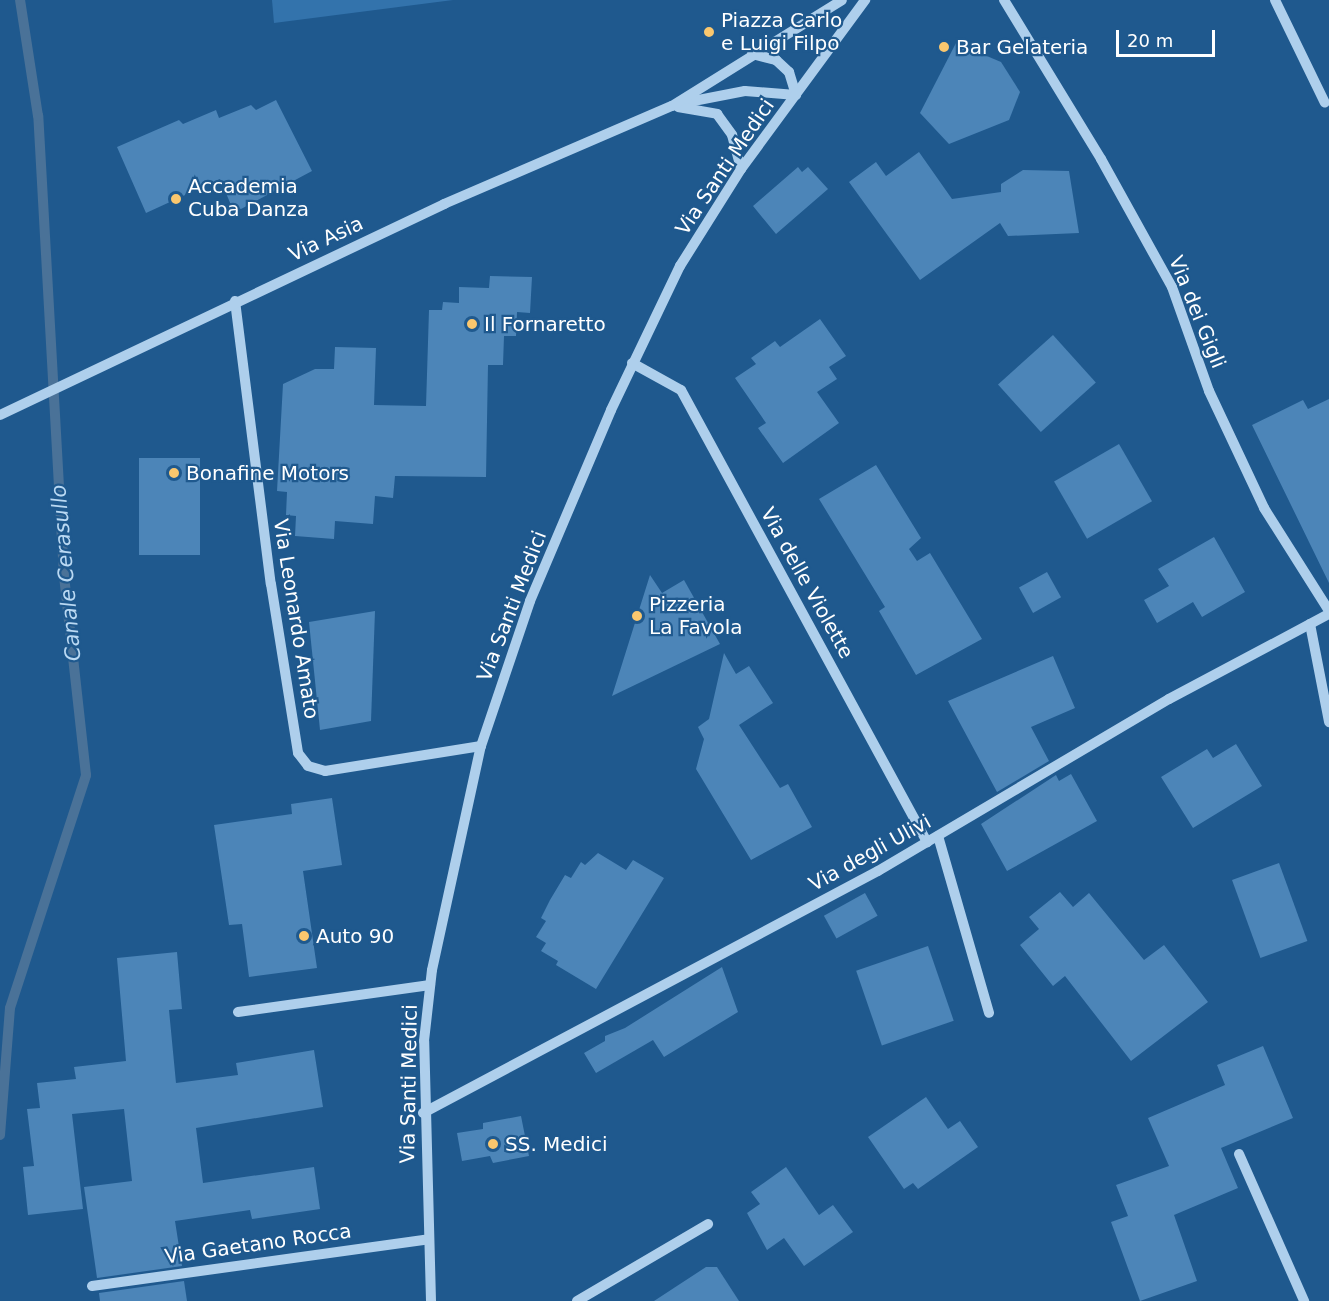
<!DOCTYPE html>
<html>
<head>
<meta charset="utf-8">
<style>
	body { margin:0 }
	#map { position:relative; width:1329px; height:1301px; overflow:hidden; background:#1f598e; font-family:"DejaVu Sans",sans-serif }
	div>[style] { position:absolute }
	[style*='--x'] { left:calc(var(--x)*1px); top:calc(var(--y)*1px); width:calc(var(--w)*1px); rotate:calc(var(--a)*1deg) }
	.green>* { inset:0; background:#3373ac }
	.stream>* { height:10px; margin:-5px; padding:0 5px; transform-origin:5px; border-radius:5px; background:#4a7298 }
	.building>* { inset:0; background:#4c85b8; transform-origin:0 0 }
	.minor>* { height:10px; margin:-5px; padding:0 5px; transform-origin:5px; border-radius:5px; background:#aecfec }
	.dots>* { width:16px; height:16px; translate:-50% -50%; box-sizing:border-box; border:3px solid #1f598e; border-radius:50% }
	span { translate:-50% -50%; white-space:nowrap; text-align:center; line-height:1.15; -webkit-text-stroke:4.5px #1f598e; paint-order:stroke }
	.poi-label { font-size:20px; color:#fff }
	.left { translate:0 -50%; text-align:left }
	.street-label { font-size:20px; color:#fff }
	.water-label { font-size:21px; color:#bad9f3; font-style:italic }
	.scale { position:absolute; left:1116px; top:30px; width:99px; height:27px; box-sizing:border-box; border:3px solid #fff; border-top:0; padding-left:8px; font-size:18px; line-height:21px; white-space:nowrap; color:#fff; -webkit-text-stroke:4px #1f598e; paint-order:stroke }
</style>
</head>
<body>
<div id="map">
	<div class="green">
		<div style="clip-path:polygon(272px 0,453px 0,274px 23px)"></div>
	</div>
	<div class="stream">
		<div style="--x:0;--y:1135;--w:127;--a:-85.5"></div>
		<div style="--x:10;--y:1008;--w:245;--a:-71.9"></div>
		<div style="--x:86;--y:775;--w:200;--a:-96.3"></div>
		<div style="--x:64;--y:576;--w:461;--a:-93.2"></div>
		<div style="--x:38;--y:116;--w:117;--a:-98.8"></div>
	</div>
	<div class="building">
		<div style="clip-path:polygon(956px 43px,1001px 62px,1020px 92px,1009px 120px,949px 144px,920px 113px)"></div>
		<div style="clip-path:polygon(276px 100px,312px 171px,241px 209px,231px 205px,220px 179px,146px 213px,117px 147px,179px 120px,183px 124px,216px 110px,219px 118px,251px 105px,256px 110px)"></div>
		<div style="clip-path:polygon(919px 152px,952px 199px,1001px 192px,1001px 184px,1023px 170px,1069px 171px,1079px 233px,1008px 236px,1000px 223px,920px 280px,849px 182px,876px 162px,886px 176px)"></div>
		<div style="clip-path:polygon(798px 167px,802px 172px,808px 167px,828px 189px,776px 234px,753px 206px)"></div>
		<div style="clip-path:polygon(490px 276px,532px 277px,530px 313px,517px 312px,516px 336px,504px 336px,503px 365px,488px 365px,486px 477px,395px 476px,393px 498px,375px 496px,373px 524px,335px 521px,334px 539px,295px 536px,296px 516px,286px 515px,287px 492px,277px 491px,283px 384px,315px 369px,334px 369px,335px 347px,376px 348px,374px 405px,426px 406px,429px 310px,442px 310px,443px 302px,459px 303px,459px 287px,489px 288px)"></div>
		<div style="clip-path:polygon(820px 319px,846px 356px,829px 367px,837px 379px,817px 392px,839px 423px,783px 463px,758px 428px,766px 423px,735px 378px,756px 364px,751px 358px,775px 341px,780px 347px)"></div>
		<div style="left:1053px;top:335px;width:64px;height:74px;rotate:48deg"></div>
		<div style="clip-path:polygon(1329px 399px,1329px 583px,1252px 425px,1303px 400px,1308px 409px)"></div>
		<div style="left:1119px;top:444px;width:66px;height:75px;rotate:60deg"></div>
		<div style="left:139px;top:458px;width:61px;height:97px"></div>
		<div style="clip-path:polygon(876px 465px,921px 538px,909px 549px,917px 561px,930px 553px,982px 639px,916px 675px,879px 611px,885px 607px,819px 499px)"></div>
		<div style="clip-path:polygon(1214px 537px,1245px 592px,1202px 617px,1193px 602px,1157px 623px,1144px 600px,1169px 586px,1158px 569px)"></div>
		<div style="left:1047px;top:572px;width:29px;height:32px;rotate:61deg"></div>
		<div style="clip-path:polygon(650px 575px,662px 593px,684px 580px,720px 644px,612px 696px)"></div>
		<div style="clip-path:polygon(375px 611px,371px 721px,320px 730px,309px 622px)"></div>
		<div style="clip-path:polygon(724px 653px,736px 674px,749px 666px,773px 703px,739px 725px,780px 788px,788px 784px,812px 827px,751px 860px,696px 769px,704px 739px,698px 727px,709px 719px)"></div>
		<div style="clip-path:polygon(1053px 656px,1075px 708px,1031px 727px,1049px 761px,997px 792px,948px 701px)"></div>
		<div style="clip-path:polygon(1236px 744px,1262px 786px,1193px 828px,1161px 777px,1207px 749px,1213px 758px)"></div>
		<div style="clip-path:polygon(1071px 774px,1097px 821px,1007px 871px,981px 824px,1056px 775px,1059px 781px)"></div>
		<div style="clip-path:polygon(332px 798px,342px 865px,303px 871px,317px 968px,249px 977px,242px 924px,229px 925px,214px 825px,292px 814px,291px 804px)"></div>
		<div style="clip-path:polygon(598px 853px,626px 870px,633px 860px,664px 878px,596px 989px,556px 965px,558px 961px,541px 951px,546px 943px,536px 937px,546px 921px,541px 918px,550px 900px,565px 875px,571px 878px,581px 862px,585px 865px)"></div>
		<div style="left:1279px;top:863px;width:83px;height:50px;rotate:70deg"></div>
		<div style="clip-path:polygon(1060px 892px,1073px 907px,1089px 893px,1144px 960px,1164px 945px,1208px 1002px,1131px 1061px,1065px 976px,1053px 986px,1020px 945px,1039px 929px,1029px 917px)"></div>
		<div style="left:865px;top:893px;width:26px;height:47px;rotate:61deg"></div>
		<div style="left:928px;top:946px;width:79px;height:76px;rotate:71deg"></div>
		<div style="clip-path:polygon(177px 952px,182px 1009px,169px 1010px,176px 1083px,238px 1075px,236px 1063px,314px 1050px,323px 1107px,196px 1128px,203px 1183px,314px 1167px,320px 1209px,252px 1219px,250px 1210px,175px 1221px,182px 1266px,97px 1278px,84px 1187px,132px 1181px,124px 1109px,72px 1114px,83px 1209px,28px 1215px,23px 1167px,34px 1166px,27px 1109px,40px 1108px,37px 1083px,76px 1079px,74px 1067px,126px 1061px,117px 958px)"></div>
		<div style="clip-path:polygon(722px 967px,738px 1012px,664px 1057px,653px 1040px,596px 1073px,584px 1053px,605px 1041px,605px 1036px,625px 1028px)"></div>
		<div style="clip-path:polygon(1263px 1046px,1293px 1118px,1221px 1148px,1238px 1188px,1174px 1215px,1197px 1281px,1140px 1301px,1111px 1222px,1128px 1216px,1116px 1185px,1169px 1166px,1148px 1118px,1225px 1085px,1217px 1065px)"></div>
		<div style="clip-path:polygon(926px 1097px,948px 1129px,960px 1121px,978px 1147px,918px 1189px,913px 1183px,904px 1189px,868px 1137px)"></div>
		<div style="clip-path:polygon(521px 1116px,529px 1156px,493px 1163px,490px 1156px,462px 1161px,457px 1133px,483px 1129px,483px 1123px)"></div>
		<div style="clip-path:polygon(786px 1167px,819px 1215px,833px 1205px,853px 1232px,804px 1266px,784px 1238px,767px 1250px,747px 1213px,760px 1204px,751px 1192px)"></div>
		<div style="clip-path:polygon(706px 1267px,717px 1267px,739px 1301px,654px 1301px)"></div>
		<div style="clip-path:polygon(184px 1281px,187px 1301px,100px 1301px,99px 1293px)"></div>
	</div>
	<div class="minor">
		<div style="--x:1004;--y:0;--w:186;--a:58.6"></div>
		<div style="--x:1101;--y:159;--w:146;--a:61"></div>
		<div style="--x:1172;--y:287;--w:110;--a:70.4"></div>
		<div style="--x:1209;--y:391;--w:129;--a:64.8"></div>
		<div style="--x:1264;--y:508;--w:122;--a:57.7"></div>
		<div style="--x:1275;--y:0;--w:114;--a:64.1"></div>
		<div style="--x:752;--y:54;--w:25;--a:14"></div>
		<div style="--x:776;--y:60;--w:18;--a:43"></div>
		<div style="--x:789;--y:72;--w:24;--a:73"></div>
		<div style="--x:678;--y:104;--w:68;--a:-11"></div>
		<div style="--x:745;--y:91;--w:51;--a:4.5"></div>
		<div style="--x:678;--y:107;--w:40;--a:10"></div>
		<div style="--x:717;--y:114;--w:26;--a:54"></div>
		<div style="--x:732;--y:135;--w:35;--a:75"></div>
		<div style="--x:235;--y:301;--w:285;--a:82.8"></div>
		<div style="--x:271;--y:584;--w:171;--a:80.9"></div>
		<div style="--x:298;--y:753;--w:16;--a:52"></div>
		<div style="--x:308;--y:766;--w:18;--a:16"></div>
		<div style="--x:325;--y:771;--w:158;--a:-9.1"></div>
		<div style="--x:632;--y:363;--w:56;--a:28.9"></div>
		<div style="--x:681;--y:390;--w:515;--a:61.44"></div>
		<div style="--x:0;--y:415;--w:492;--a:-25.4"></div>
		<div style="--x:444;--y:204;--w:248;--a:-23.3"></div>
		<div style="--x:672;--y:106;--w:200;--a:-31.9"></div>
		<div style="--x:1310;--y:624;--w:100;--a:79"></div>
		<div style="--x:938;--y:836;--w:184;--a:73.9"></div>
		<div style="--x:238;--y:1012;--w:194;--a:-8"></div>
		<div style="--x:423;--y:1113;--w:515;--a:-28.01"></div>
		<div style="--x:878;--y:871;--w:338;--a:-30.6"></div>
		<div style="--x:1169;--y:699;--w:181;--a:-28"></div>
		<div style="--x:1239;--y:1154;--w:161;--a:66.1"></div>
		<div style="--x:92;--y:1286;--w:340;--a:-7.9"></div>
		<div style="--x:431;--y:1301;--w:260;--a:-91.5"></div>
		<div style="--x:424;--y:1041;--w:71;--a:-83.6"></div>
		<div style="--x:432;--y:970;--w:229;--a:-77.7"></div>
		<div style="--x:481;--y:746;--w:153;--a:-71.3"></div>
		<div style="--x:530;--y:601;--w:207;--a:-67"></div>
		<div style="--x:611;--y:410;--w:160;--a:-64.4"></div>
		<div style="--x:680;--y:266;--w:115;--a:-57.8"></div>
		<div style="--x:741;--y:169;--w:210;--a:-53.7"></div>
		<div style="--x:577;--y:1301;--w:152;--a:-30.4"></div>
	</div>
	<div class="dots">
		<div style="left:709px;top:32px;background:#fac76e"></div>
		<div style="left:944px;top:47px;background:#fac76e"></div>
		<div style="left:176px;top:199px;background:#fac76e"></div>
		<div style="left:472px;top:324px;background:#fac76e"></div>
		<div style="left:174px;top:473px;background:#fac76e"></div>
		<div style="left:637px;top:616px;background:#fac76e"></div>
		<div style="left:304px;top:936px;background:#fac76e"></div>
		<div style="left:493px;top:1144px;background:#fac76e"></div>
	</div>
	<div class="poi-label">
		<span class="left" style="left:721px;top:32px">Piazza Carlo<br>e Luigi Filpo</span>
		<span class="left" style="left:956px;top:47px">Bar Gelateria</span>
		<span class="left" style="left:188px;top:198px">Accademia<br>Cuba Danza</span>
		<span class="left" style="left:484px;top:324px">Il Fornaretto</span>
		<span class="left" style="left:186px;top:473px">Bonafine Motors</span>
		<span class="left" style="left:649px;top:616px">Pizzeria<br>La Favola</span>
		<span class="left" style="left:316px;top:936px">Auto 90</span>
		<span class="left" style="left:505px;top:1144px">SS. Medici</span>
	</div>
	<div class="street-label">
		<span style="left:725px;top:167px;rotate:-56deg">Via Santi Medici</span>
		<span style="left:326px;top:239px;rotate:-25deg">Via Asia</span>
		<span style="left:1197px;top:312px;rotate:68deg">Via dei Gigli</span>
		<span style="left:807px;top:583px;rotate:61deg">Via delle Violette</span>
		<span style="left:512px;top:606px;rotate:-69deg">Via Santi Medici</span>
		<span style="left:296px;top:619px;rotate:81deg">Via Leonardo Amato</span>
		<span style="left:870px;top:853px;rotate:-29deg">Via degli Ulivi</span>
		<span style="left:409px;top:1084px;rotate:-89deg">Via Santi Medici</span>
		<span style="left:258px;top:1244px;rotate:-8deg">Via Gaetano Rocca</span>
	</div>
	<div class="water-label">
		<span style="left:66px;top:573px;rotate:-95deg">Canale Cerasullo</span>
	</div>
	<div class="scale">20 m</div>
</div>
</body>
</html>
